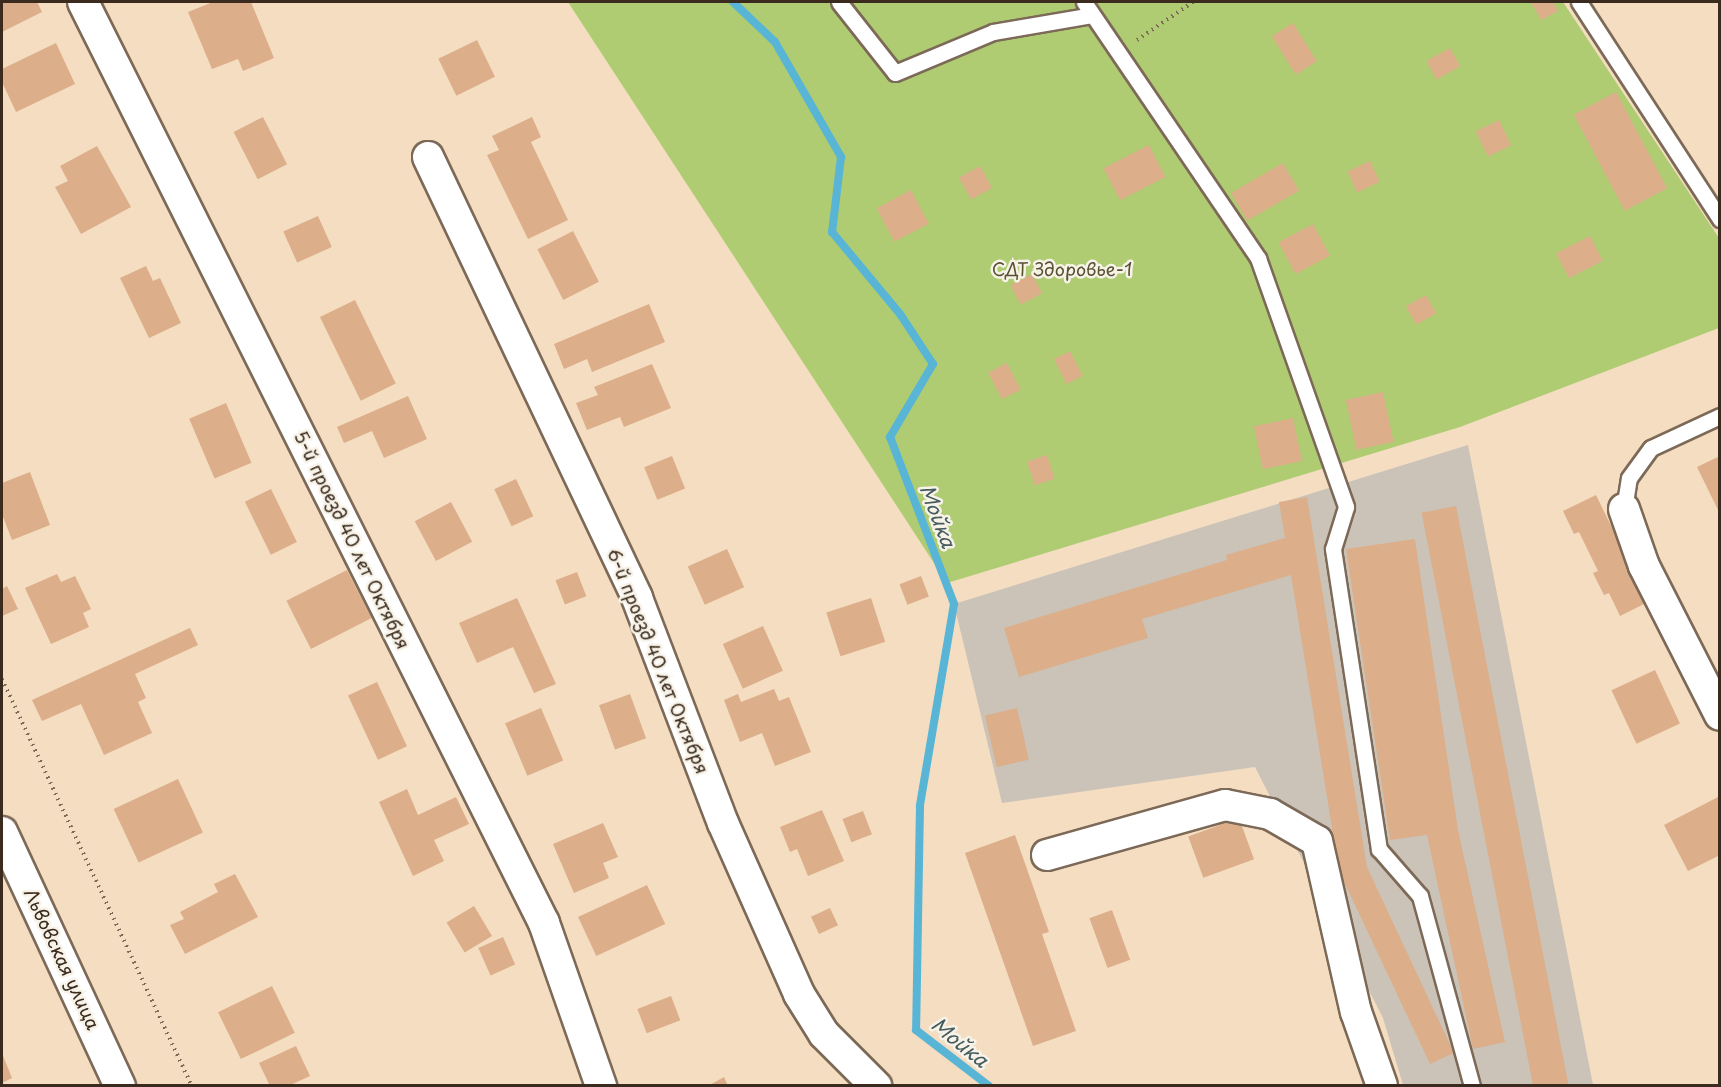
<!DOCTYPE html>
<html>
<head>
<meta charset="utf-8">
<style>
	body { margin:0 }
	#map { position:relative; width:1721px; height:1087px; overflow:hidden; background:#f4ddc1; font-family:"Playpen Sans",sans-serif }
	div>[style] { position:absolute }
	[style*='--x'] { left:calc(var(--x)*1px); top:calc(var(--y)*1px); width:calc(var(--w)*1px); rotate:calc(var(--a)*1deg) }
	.industrial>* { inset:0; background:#cbc3b8 }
	.green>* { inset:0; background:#afcc72 }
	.stream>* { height:8px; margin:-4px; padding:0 4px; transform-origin:4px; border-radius:4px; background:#58b5d6 }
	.building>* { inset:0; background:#dcae89; transform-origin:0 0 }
	.path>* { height:4px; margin-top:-2px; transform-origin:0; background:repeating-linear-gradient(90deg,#7c6957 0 1.5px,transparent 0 6px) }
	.roads { filter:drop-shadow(2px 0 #7c6957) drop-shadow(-2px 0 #7c6957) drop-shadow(0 2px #7c6957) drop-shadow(0 -2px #7c6957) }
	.lane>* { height:15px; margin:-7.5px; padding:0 7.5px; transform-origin:7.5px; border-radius:7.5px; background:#fff }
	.street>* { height:30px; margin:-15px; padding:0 15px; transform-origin:15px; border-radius:15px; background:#fff }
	span { translate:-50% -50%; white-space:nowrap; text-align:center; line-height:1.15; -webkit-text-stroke:5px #f7f3e8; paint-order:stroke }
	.park-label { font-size:18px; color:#585233 }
	.street-label { font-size:18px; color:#3b2a1e }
	.water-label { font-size:20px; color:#455b5e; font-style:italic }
	.frame { position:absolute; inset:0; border:3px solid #3b2a1e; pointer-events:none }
</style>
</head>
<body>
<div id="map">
	<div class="industrial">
		<div style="clip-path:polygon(1468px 445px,1593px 1085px,1403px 1085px,1383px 1018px,1255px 767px,1002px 803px,954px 604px)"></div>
	</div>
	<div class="green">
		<div style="clip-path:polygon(568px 2px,1563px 2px,1719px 238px,1719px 328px,1460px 427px,947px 583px)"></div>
	</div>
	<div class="stream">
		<div style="--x:733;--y:2;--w:58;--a:43.6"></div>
		<div style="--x:775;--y:42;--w:133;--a:60.1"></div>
		<div style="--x:841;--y:157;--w:76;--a:96.8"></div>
		<div style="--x:832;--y:232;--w:107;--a:50.3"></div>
		<div style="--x:900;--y:314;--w:60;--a:56.6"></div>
		<div style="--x:933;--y:364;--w:85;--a:120.5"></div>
		<div style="--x:890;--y:437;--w:179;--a:69"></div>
		<div style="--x:954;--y:604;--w:205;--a:99.6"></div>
		<div style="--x:920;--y:806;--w:224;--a:91"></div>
		<div style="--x:916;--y:1030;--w:92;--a:37.5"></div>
	</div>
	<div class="building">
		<div style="clip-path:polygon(2px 2px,37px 2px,42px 12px,2px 32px)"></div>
		<div style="clip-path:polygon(213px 2px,251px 2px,274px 58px,243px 71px,238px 59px,212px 69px,188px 12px)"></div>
		<div style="clip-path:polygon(1531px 2px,1553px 2px,1558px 11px,1541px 20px)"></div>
		<div style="left:1293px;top:23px;width:45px;height:25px;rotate:58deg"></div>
		<div style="left:477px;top:40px;width:41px;height:43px;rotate:64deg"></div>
		<div style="clip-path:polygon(56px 43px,75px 84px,16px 112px,2px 82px,2px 69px)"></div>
		<div style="left:1450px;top:48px;width:21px;height:27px;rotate:61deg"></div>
		<div style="left:1616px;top:92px;width:109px;height:48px;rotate:62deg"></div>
		<div style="left:263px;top:117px;width:53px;height:33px;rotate:63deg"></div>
		<div style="clip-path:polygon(532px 117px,541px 137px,531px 142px,568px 220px,528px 239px,487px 155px,499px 150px,492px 136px)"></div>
		<div style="left:1499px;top:120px;width:28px;height:26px;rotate:64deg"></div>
		<div style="left:1149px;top:145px;width:36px;height:51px;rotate:63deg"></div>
		<div style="clip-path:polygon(97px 146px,131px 207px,81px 234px,55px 187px,68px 181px,60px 166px)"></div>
		<div style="left:1370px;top:161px;width:23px;height:25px;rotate:65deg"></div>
		<div style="left:1283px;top:163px;width:32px;height:60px;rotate:60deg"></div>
		<div style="left:980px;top:166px;width:25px;height:24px;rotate:61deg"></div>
		<div style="left:911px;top:190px;width:38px;height:39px;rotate:62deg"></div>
		<div style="left:318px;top:216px;width:34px;height:38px;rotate:66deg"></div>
		<div style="left:1313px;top:224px;width:36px;height:39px;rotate:62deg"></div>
		<div style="left:573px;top:231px;width:57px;height:40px;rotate:63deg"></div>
		<div style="left:1590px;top:236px;width:28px;height:38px;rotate:63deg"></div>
		<div style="clip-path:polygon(146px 266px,153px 281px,160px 278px,181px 323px,149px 338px,120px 278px)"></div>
		<div style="left:1032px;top:274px;width:22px;height:24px;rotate:63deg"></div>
		<div style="left:1426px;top:295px;width:21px;height:23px;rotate:61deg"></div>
		<div style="left:355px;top:300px;width:93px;height:39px;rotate:64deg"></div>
		<div style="clip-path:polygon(649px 304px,665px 342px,592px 372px,587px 359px,564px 369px,554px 344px)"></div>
		<div style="left:1070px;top:351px;width:28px;height:18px;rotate:63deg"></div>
		<div style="left:1007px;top:363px;width:30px;height:21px;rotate:63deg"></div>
		<div style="clip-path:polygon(652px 364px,671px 408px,624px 427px,620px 417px,587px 430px,576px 403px,598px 395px,594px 387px)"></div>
		<div style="left:1383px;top:392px;width:51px;height:38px;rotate:78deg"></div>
		<div style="clip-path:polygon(408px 396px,427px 439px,384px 458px,372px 431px,344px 443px,337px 427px)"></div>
		<div style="left:226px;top:403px;width:65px;height:40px;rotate:67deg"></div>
		<div style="left:1293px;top:418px;width:44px;height:40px;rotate:78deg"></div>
		<div style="left:1047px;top:455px;width:25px;height:21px;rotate:72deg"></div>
		<div style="left:672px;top:456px;width:35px;height:30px;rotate:68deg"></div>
		<div style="clip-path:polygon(1720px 456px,1720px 514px,1697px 467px)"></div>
		<div style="clip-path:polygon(30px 472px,50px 525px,12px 540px,2px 514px,2px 483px)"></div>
		<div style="left:516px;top:479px;width:41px;height:24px;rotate:65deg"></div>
		<div style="left:271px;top:489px;width:59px;height:29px;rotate:64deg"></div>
		<div style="clip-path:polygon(1596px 495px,1648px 602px,1620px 616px,1609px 593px,1604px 595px,1593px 573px,1598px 571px,1579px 532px,1574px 534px,1563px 511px)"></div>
		<div style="clip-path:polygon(1307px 497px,1367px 867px,1454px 1053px,1430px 1064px,1339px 871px,1291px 575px,1142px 619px,1148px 638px,1019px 677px,1004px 628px,1227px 560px,1226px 555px,1285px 538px,1279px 502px)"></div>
		<div style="left:451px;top:502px;width:45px;height:41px;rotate:62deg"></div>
		<div style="left:1456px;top:506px;width:591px;height:35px;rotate:79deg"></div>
		<div style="clip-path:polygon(1415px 539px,1458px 830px,1505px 1042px,1473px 1049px,1427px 835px,1390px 840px,1346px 549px)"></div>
		<div style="left:727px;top:549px;width:42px;height:43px;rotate:66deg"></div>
		<div style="left:347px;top:570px;width:54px;height:68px;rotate:63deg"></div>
		<div style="left:577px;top:572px;width:26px;height:23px;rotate:69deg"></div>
		<div style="clip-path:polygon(57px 574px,61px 582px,75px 576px,91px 609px,83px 613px,89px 627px,51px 644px,25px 588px)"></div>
		<div style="left:921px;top:576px;width:22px;height:23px;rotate:69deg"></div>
		<div style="clip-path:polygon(7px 586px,18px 609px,2px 616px,2px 589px)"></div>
		<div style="clip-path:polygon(517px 598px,556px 684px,534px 693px,513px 647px,477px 663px,459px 623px)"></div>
		<div style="left:871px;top:598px;width:46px;height:47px;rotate:72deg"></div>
		<div style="left:763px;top:626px;width:49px;height:44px;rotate:66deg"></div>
		<div style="clip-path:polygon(190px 628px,198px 645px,135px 674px,146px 698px,138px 702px,152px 733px,104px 755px,81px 704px,42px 721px,32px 700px)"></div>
		<div style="left:1655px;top:670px;width:59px;height:48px;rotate:65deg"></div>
		<div style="left:377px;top:682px;width:71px;height:32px;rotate:65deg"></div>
		<div style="clip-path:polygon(774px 689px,779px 701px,789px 697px,811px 752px,775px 766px,762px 733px,740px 742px,724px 700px,738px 694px,741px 702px)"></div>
		<div style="left:630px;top:694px;width:47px;height:33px;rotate:70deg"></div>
		<div style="left:541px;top:708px;width:57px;height:39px;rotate:67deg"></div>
		<div style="left:1017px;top:708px;width:53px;height:33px;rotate:77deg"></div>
		<div style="left:178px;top:779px;width:59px;height:71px;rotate:65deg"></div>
		<div style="clip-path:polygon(407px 789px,418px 815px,456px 797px,469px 824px,434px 840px,444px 861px,413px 876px,379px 802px)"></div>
		<div style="clip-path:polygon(1720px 796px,1720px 855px,1688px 871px,1664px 825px)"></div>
		<div style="clip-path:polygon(822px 810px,844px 861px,808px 876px,797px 849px,790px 852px,780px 827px)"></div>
		<div style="left:863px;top:811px;width:25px;height:22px;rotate:69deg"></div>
		<div style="left:1239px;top:818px;width:44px;height:54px;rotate:70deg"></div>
		<div style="clip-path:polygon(603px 823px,618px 857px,603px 863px,609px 878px,574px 893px,553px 844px)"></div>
		<div style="clip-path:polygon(1015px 835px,1049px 932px,1042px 934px,1076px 1031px,1033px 1046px,965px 853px)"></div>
		<div style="clip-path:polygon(235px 874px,258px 917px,185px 954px,170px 925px,184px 919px,180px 912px,218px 892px,214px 884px)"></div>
		<div style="left:647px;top:885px;width:43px;height:76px;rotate:65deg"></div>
		<div style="left:474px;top:906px;width:35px;height:32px;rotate:59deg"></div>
		<div style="left:830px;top:908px;width:19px;height:21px;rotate:65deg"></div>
		<div style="left:1112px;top:910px;width:53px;height:24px;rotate:70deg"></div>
		<div style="left:503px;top:937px;width:30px;height:27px;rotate:66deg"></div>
		<div style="left:272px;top:986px;width:52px;height:60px;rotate:64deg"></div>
		<div style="left:671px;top:996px;width:26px;height:36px;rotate:69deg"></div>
		<div style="clip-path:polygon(296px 1046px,310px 1076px,288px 1086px,270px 1086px,259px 1063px)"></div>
		<div style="clip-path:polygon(2px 1053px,12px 1078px,2px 1083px)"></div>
		<div style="clip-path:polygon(724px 1077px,728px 1086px,708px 1086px)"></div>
	</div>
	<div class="path">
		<div style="--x:1137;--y:40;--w:68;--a:-34.2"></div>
		<div style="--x:2;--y:679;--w:449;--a:65"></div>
	</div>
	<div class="roads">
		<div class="lane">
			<div style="--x:839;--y:2;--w:90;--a:51.7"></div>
			<div style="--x:895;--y:73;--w:106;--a:-22.7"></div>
			<div style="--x:993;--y:32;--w:100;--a:-9.7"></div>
			<div style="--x:1084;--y:2;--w:310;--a:55.8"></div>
			<div style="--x:1258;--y:258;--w:264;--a:70.5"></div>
			<div style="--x:1346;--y:507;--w:44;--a:107.2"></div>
			<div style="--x:1333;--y:549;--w:304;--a:81.3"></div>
			<div style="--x:1379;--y:849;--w:62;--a:48.9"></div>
			<div style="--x:1420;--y:896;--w:197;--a:74.7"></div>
			<div style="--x:1579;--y:2;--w:259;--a:57"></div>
			<div style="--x:1624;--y:509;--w:31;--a:-81"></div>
			<div style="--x:1629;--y:478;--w:37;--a:-54"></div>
			<div style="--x:1651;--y:448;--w:76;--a:-24.9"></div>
		</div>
		<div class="street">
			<div style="--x:83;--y:2;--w:1030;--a:63.41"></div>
			<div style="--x:544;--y:923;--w:173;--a:70.7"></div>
			<div style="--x:428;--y:157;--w:488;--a:64.6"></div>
			<div style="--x:637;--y:598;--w:241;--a:69.1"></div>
			<div style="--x:723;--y:823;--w:187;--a:66"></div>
			<div style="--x:799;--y:994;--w:47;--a:58"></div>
			<div style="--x:824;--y:1034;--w:74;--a:45"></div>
			<div style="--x:1624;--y:509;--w:60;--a:70.7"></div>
			<div style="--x:1644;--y:566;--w:167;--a:63"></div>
			<div style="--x:2;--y:832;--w:280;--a:65.1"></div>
			<div style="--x:1047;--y:855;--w:185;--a:-15.7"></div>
			<div style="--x:1225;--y:805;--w:46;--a:11.3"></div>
			<div style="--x:1270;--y:814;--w:54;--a:29.9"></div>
			<div style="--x:1317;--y:841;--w:175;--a:77.2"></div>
			<div style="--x:1356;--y:1012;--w:78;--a:70.6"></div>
		</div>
	</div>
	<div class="park-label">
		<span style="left:1062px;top:269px">СДТ Здоровье-1</span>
	</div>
	<div class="street-label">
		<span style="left:352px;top:540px;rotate:64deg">5-й проезд 40 лет Октября</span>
		<span style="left:658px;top:661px;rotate:68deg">6-й проезд 40 лет Октября</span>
		<span style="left:62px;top:959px;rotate:65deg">Львовская улица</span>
	</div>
	<div class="water-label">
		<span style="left:938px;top:516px;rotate:69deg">Мойка</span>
		<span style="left:960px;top:1042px;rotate:39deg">Мойка</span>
	</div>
	<div class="frame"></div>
</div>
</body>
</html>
